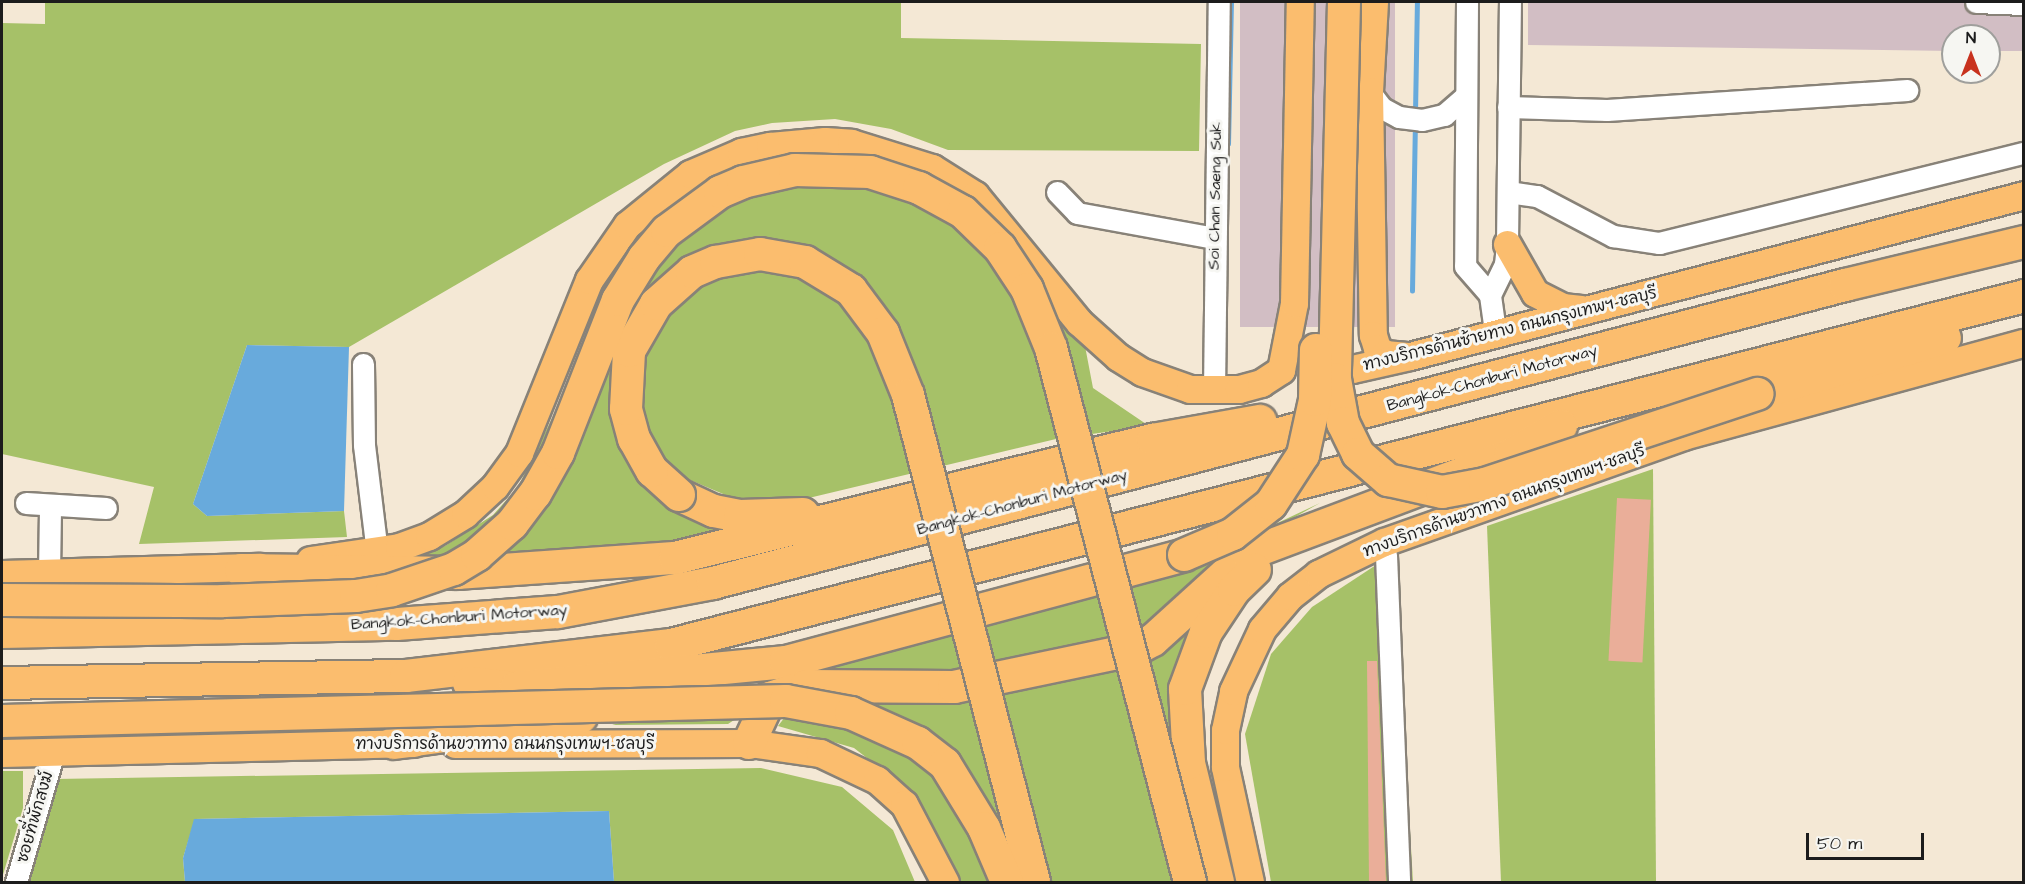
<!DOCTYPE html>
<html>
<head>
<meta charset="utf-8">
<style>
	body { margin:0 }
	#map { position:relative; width:2025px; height:884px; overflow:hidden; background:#f4e8d5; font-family:"Architects Daughter","Playpen Sans Thai",sans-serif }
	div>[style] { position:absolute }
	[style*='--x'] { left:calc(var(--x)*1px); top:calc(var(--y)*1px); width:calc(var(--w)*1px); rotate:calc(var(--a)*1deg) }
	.industrial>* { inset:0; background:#d2bec4; transform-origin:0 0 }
	.green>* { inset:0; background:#a6c168 }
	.water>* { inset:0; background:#68aadc }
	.stream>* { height:4.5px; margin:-2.25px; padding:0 2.25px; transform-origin:2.25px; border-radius:2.25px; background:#68aadc }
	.building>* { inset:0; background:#eaae99; transform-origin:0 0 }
	.roads { filter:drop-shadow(2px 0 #888278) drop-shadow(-2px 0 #888278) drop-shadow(0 2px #888278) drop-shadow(0 -2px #888278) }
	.minor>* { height:21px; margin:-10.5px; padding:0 10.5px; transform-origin:10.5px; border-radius:10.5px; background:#fff }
	.major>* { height:27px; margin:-13.5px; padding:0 13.5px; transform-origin:13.5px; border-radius:13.5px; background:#fbbd6e }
	.highway>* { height:32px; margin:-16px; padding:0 16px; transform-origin:16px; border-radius:16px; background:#fbbd6e }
	.bridges { filter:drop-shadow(2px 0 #888278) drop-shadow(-2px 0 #888278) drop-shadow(0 2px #888278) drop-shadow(0 -2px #888278) }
	.highway-bridge>* { height:32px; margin:-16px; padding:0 16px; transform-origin:16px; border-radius:16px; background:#fbbd6e }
	span { translate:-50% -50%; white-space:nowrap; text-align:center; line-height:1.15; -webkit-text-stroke:6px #f6f6f2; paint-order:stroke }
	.street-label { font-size:16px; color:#1c1c1c }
	.frame { position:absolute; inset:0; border:3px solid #1c1c1c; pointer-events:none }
	.north { position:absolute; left:1941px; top:24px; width:60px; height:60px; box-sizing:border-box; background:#f6f6f2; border:2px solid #9f9f9c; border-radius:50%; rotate:0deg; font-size:16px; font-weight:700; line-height:24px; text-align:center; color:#1c1c1c }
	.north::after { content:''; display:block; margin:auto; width:21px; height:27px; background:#c8321e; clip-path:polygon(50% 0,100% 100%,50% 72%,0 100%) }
	.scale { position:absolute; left:1806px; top:833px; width:118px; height:27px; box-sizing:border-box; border:3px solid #1c1c1c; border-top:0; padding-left:8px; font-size:18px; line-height:21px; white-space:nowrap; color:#1c1c1c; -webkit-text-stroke:4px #f6f6f2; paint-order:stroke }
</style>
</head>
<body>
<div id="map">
	<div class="industrial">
		<div style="left:1240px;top:2px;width:155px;height:325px"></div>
		<div style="clip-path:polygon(1528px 2px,2023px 2px,2023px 51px,1989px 51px,1989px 36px,1953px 36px,1953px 51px,1528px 45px)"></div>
	</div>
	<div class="green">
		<div style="clip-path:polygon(45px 2px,901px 2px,901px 38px,1201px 44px,1199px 151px,948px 150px,891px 129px,835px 119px,772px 123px,735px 131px,664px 164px,349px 347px,247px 345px,193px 504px,207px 516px,344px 511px,347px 537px,139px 544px,154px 487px,2px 454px,2px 23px,45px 24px)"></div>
		<div style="clip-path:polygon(837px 153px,941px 183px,1085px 346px,1093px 388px,1149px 426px,1056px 439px,792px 502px,735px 499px,690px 480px,672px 505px,745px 534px,666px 548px,387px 561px,445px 546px,493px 515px,518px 487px,568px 386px,602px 290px,644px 228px,684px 192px,719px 173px,756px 161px)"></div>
		<div style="clip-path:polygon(1653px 469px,1656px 882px,1501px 882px,1487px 526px)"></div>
		<div style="clip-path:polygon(1320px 503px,1254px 540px,1141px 631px,951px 679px,795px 680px,728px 724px,612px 725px,846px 661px,1254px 534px)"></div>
		<div style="clip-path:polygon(1394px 559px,1413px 882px,1271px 882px,1245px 734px,1271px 654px,1312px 607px,1376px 565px)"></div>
		<div style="clip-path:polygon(1199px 612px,1178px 670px,1169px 726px,1174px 770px,1206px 882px,955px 882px,916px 796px,854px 748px,778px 726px,788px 713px,819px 696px,914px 703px,1016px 686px)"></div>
		<div style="clip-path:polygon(761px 768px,842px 787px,893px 830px,915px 882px,614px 882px,609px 811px,195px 819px,183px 858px,185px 882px,25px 882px,55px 779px)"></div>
		<div style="clip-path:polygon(2px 771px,23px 771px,23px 808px,2px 878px)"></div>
	</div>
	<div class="water">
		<div style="clip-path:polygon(247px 345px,349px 347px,344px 511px,207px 516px,193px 504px)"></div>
		<div style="clip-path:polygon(609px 811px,614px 882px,185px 882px,183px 858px,194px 819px)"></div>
	</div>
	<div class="stream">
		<div style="--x:1415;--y:113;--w:111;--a:-89"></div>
		<div style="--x:1228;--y:144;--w:142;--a:-88.8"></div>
		<div style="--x:1412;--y:291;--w:167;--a:-89"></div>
	</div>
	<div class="building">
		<div style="left:1617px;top:498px;width:34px;height:163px;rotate:3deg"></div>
		<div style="clip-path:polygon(1367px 661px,1377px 661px,1386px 882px,1369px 882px)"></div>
	</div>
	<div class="roads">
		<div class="minor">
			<div style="--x:1467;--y:2;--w:264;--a:90.4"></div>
			<div style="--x:1465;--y:266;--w:38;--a:49"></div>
			<div style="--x:1976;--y:2;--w:48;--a:2.4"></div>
			<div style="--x:1369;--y:91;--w:21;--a:53"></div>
			<div style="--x:1382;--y:108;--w:19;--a:28"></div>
			<div style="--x:1399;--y:117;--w:23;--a:7"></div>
			<div style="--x:1422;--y:120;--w:23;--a:-13"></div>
			<div style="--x:1444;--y:115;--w:29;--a:-41"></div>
			<div style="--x:1508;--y:107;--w:99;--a:1.7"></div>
			<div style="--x:1607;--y:110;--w:301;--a:-3.8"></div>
			<div style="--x:1057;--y:192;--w:29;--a:46"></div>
			<div style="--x:1077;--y:213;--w:139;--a:10.3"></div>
			<div style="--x:1508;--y:192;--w:29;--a:8"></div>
			<div style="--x:1537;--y:196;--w:86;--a:27.8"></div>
			<div style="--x:1613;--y:236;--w:47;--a:8.7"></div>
			<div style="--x:1659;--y:243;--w:376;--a:-13.9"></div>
			<div style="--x:1495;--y:331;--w:36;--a:-98"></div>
			<div style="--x:1490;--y:295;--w:34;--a:-64"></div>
			<div style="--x:1505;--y:264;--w:20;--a:-84"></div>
			<div style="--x:1507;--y:244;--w:242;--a:-89.3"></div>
			<div style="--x:363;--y:364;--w:81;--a:89.3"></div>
			<div style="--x:364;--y:445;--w:109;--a:83.1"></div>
			<div style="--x:1214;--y:391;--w:389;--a:-89.3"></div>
			<div style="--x:26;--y:503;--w:80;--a:3.6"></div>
			<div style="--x:1386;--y:555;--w:327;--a:87.7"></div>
			<div style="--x:49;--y:573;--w:67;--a:-89.1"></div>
			<div style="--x:16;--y:882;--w:135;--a:-73.7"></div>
		</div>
		<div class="major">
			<div style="--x:1374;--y:2;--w:89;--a:93.2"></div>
			<div style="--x:1369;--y:91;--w:244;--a:89.1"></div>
			<div style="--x:1373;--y:335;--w:14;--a:73"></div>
			<div style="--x:1377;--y:348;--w:10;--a:37"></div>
			<div style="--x:1385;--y:354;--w:22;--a:5"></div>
			<div style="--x:1507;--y:244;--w:56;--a:60.3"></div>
			<div style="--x:1535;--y:293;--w:30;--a:27"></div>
			<div style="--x:1562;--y:307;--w:19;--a:6"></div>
			<div style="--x:1314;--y:367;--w:38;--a:3"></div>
			<div style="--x:1352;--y:369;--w:59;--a:-12.6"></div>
			<div style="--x:1410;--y:356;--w:635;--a:-14.69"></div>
			<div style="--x:310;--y:560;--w:90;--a:-8.3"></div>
			<div style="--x:399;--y:547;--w:32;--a:-20"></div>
			<div style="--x:429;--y:536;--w:42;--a:-31.4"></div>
			<div style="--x:465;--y:514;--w:41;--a:-43"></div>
			<div style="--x:495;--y:486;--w:41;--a:-54"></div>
			<div style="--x:519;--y:453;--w:187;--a:-68"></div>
			<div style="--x:589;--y:280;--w:67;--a:-55.4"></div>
			<div style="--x:627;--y:225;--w:81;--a:-39"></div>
			<div style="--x:690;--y:174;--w:56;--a:-23.3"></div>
			<div style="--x:741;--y:152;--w:30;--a:-12"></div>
			<div style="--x:770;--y:146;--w:55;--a:-5.2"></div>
			<div style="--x:825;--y:141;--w:26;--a:4"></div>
			<div style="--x:851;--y:143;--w:85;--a:17.2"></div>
			<div style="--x:932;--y:168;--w:51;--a:32.1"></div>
			<div style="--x:975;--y:195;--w:164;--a:50.7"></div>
			<div style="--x:1079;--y:322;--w:52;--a:41.9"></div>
			<div style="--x:1118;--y:357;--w:28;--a:32"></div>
			<div style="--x:1142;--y:372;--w:51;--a:19.5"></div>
			<div style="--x:1190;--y:389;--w:49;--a:0"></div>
			<div style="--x:1239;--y:389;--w:23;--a:-15"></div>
			<div style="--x:1261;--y:383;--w:24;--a:-33"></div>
			<div style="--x:1281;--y:370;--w:68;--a:-79"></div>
			<div style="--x:1294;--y:303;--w:301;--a:-88.9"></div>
			<div style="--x:2;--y:574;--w:258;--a:-1.6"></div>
			<div style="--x:455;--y:744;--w:294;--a:-0.2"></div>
			<div style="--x:749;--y:743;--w:72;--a:8"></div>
			<div style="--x:820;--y:753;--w:63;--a:25.3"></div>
			<div style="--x:877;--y:780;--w:36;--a:42"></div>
			<div style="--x:904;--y:804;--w:88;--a:62.3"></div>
			<div style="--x:2;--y:753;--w:412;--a:-1.4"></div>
			<div style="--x:1250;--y:882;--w:118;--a:-102.3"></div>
			<div style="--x:1225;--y:767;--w:37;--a:-90"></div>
			<div style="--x:1225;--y:730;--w:40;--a:-78"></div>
			<div style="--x:1233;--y:691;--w:68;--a:-64.9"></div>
			<div style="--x:1262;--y:629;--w:43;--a:-49.7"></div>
			<div style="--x:1290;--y:596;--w:36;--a:-38"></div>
			<div style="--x:1318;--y:574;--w:73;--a:-25.9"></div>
			<div style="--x:1384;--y:542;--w:317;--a:-19.5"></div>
			<div style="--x:1683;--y:436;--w:353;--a:-15.3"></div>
		</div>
		<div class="highway">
			<div style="--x:1757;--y:394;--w:196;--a:-16.6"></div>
			<div style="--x:679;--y:495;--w:38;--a:25"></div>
			<div style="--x:714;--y:511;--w:26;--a:11"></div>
			<div style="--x:740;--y:516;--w:63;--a:-1.8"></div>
			<div style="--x:241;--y:570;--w:217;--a:0.8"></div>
			<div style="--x:458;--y:573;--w:218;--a:-4"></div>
			<div style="--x:675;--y:558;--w:492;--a:-13.9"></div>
			<div style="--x:1153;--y:440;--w:109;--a:-10.1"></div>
			<div style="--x:2;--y:632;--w:395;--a:-1.2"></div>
			<div style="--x:397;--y:624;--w:161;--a:-4.3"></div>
			<div style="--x:558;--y:612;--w:158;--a:-10.6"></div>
			<div style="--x:713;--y:583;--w:1171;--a:-14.75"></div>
			<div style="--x:1845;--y:285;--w:184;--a:-13.5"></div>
			<div style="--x:2;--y:683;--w:404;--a:-1"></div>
			<div style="--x:406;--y:676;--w:267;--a:-6.7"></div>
			<div style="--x:671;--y:645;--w:1397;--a:-14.46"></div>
			<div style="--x:469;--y:683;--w:47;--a:6.1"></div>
			<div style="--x:516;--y:688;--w:271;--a:-5.5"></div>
			<div style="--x:786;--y:662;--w:412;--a:-15"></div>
			<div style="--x:394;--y:743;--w:189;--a:-7.9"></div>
			<div style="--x:749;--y:743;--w:50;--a:-65"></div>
			<div style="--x:770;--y:698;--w:38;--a:-18"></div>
			<div style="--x:806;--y:686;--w:148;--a:0.4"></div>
			<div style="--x:954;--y:687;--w:186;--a:-11.8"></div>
			<div style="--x:1136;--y:649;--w:19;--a:-28"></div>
			<div style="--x:1153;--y:640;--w:128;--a:-42.2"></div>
			<div style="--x:1248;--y:554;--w:281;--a:-20.6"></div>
			<div style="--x:1511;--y:455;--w:58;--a:-30.1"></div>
			<div style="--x:1218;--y:882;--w:122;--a:-103.7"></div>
			<div style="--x:1189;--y:763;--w:74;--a:-93.1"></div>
			<div style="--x:1185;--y:689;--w:61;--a:-69.8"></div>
			<div style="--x:1206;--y:632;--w:50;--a:-56.3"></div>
			<div style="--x:1234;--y:590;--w:29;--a:-44"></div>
		</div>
	</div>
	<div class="bridges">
		<div class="highway-bridge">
			<div style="--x:1344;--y:2;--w:377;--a:91.4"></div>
			<div style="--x:1335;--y:379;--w:45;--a:79.7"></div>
			<div style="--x:1343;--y:423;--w:34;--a:64"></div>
			<div style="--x:1358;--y:454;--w:40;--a:41"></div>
			<div style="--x:1388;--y:480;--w:55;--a:12.5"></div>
			<div style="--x:1442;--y:492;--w:44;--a:-10.5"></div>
			<div style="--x:1485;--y:484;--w:287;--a:-18.3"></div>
			<div style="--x:679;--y:495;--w:36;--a:-138"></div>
			<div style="--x:652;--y:471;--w:37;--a:-119"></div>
			<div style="--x:634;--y:439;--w:31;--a:-105"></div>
			<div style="--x:626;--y:409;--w:58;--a:-87"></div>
			<div style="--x:629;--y:351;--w:54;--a:-60.1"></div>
			<div style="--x:656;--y:304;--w:48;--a:-41.6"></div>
			<div style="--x:692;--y:272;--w:26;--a:-23"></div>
			<div style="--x:716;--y:262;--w:45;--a:-10.3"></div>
			<div style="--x:760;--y:254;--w:46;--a:10.1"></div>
			<div style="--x:805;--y:262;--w:54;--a:31.3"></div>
			<div style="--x:851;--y:290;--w:54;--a:53.3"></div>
			<div style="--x:883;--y:333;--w:67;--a:68"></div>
			<div style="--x:908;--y:395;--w:503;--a:75.49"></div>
			<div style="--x:1184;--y:555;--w:53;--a:-23.2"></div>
			<div style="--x:1233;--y:534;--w:48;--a:-38.3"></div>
			<div style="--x:1271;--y:504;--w:59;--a:-56.9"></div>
			<div style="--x:1303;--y:455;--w:56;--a:-77.7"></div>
			<div style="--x:1315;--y:400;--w:50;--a:-88.9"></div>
			<div style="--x:2;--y:600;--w:221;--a:0.3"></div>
			<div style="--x:223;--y:601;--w:133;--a:-2.2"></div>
			<div style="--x:356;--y:596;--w:36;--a:-9"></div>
			<div style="--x:392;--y:590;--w:65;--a:-18.7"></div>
			<div style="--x:454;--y:569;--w:27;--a:-31"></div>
			<div style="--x:477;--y:555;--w:47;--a:-41.5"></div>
			<div style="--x:512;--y:524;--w:38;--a:-53"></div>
			<div style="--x:535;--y:494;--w:47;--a:-60.7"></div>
			<div style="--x:558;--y:453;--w:164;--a:-68.6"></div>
			<div style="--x:618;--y:300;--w:49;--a:-58.2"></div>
			<div style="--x:644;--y:258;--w:35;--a:-50"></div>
			<div style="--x:667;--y:231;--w:66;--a:-36.3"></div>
			<div style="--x:720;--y:192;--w:25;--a:-23"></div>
			<div style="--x:743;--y:182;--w:53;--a:-13"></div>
			<div style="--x:795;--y:170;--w:75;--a:1.5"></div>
			<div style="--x:870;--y:172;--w:52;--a:18.1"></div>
			<div style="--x:919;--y:188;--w:50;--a:28.6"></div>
			<div style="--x:963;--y:212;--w:52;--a:44.2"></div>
			<div style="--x:1000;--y:248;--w:49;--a:56.6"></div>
			<div style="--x:1027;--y:289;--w:64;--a:67.9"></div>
			<div style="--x:1051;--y:348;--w:552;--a:75.41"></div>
			<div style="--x:2;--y:721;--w:784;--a:-1.46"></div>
			<div style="--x:786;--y:701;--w:66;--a:10.5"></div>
			<div style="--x:851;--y:713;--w:73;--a:24.1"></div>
			<div style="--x:918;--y:743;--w:34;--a:38"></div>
			<div style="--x:945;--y:764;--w:75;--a:58.6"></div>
			<div style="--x:984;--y:828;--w:59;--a:66.9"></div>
		</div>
	</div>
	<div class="street-label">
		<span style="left:1215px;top:196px;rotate:-89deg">Soi Chan Saeng Suk</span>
		<span style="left:1510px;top:329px;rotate:-14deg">ทางบริการด้านซ้ายทาง ถนนกรุงเทพฯ-ชลบุรี</span>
		<span style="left:1492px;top:378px;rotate:-15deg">Bangkok-Chonburi Motorway</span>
		<span style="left:1504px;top:501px;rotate:-20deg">ทางบริการด้านขวาทาง ถนนกรุงเทพฯ-ชลบุรี</span>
		<span style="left:1022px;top:502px;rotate:-15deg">Bangkok-Chonburi Motorway</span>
		<span style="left:459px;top:617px;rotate:-4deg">Bangkok-Chonburi Motorway</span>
		<span style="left:505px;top:744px">ทางบริการด้านขวาทาง ถนนกรุงเทพฯ-ชลบุรี</span>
		<span style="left:35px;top:817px;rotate:-74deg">ซอยที่พักสงฆ์</span>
	</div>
	<div class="frame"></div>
	<div class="north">N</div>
	<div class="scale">50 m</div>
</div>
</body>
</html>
